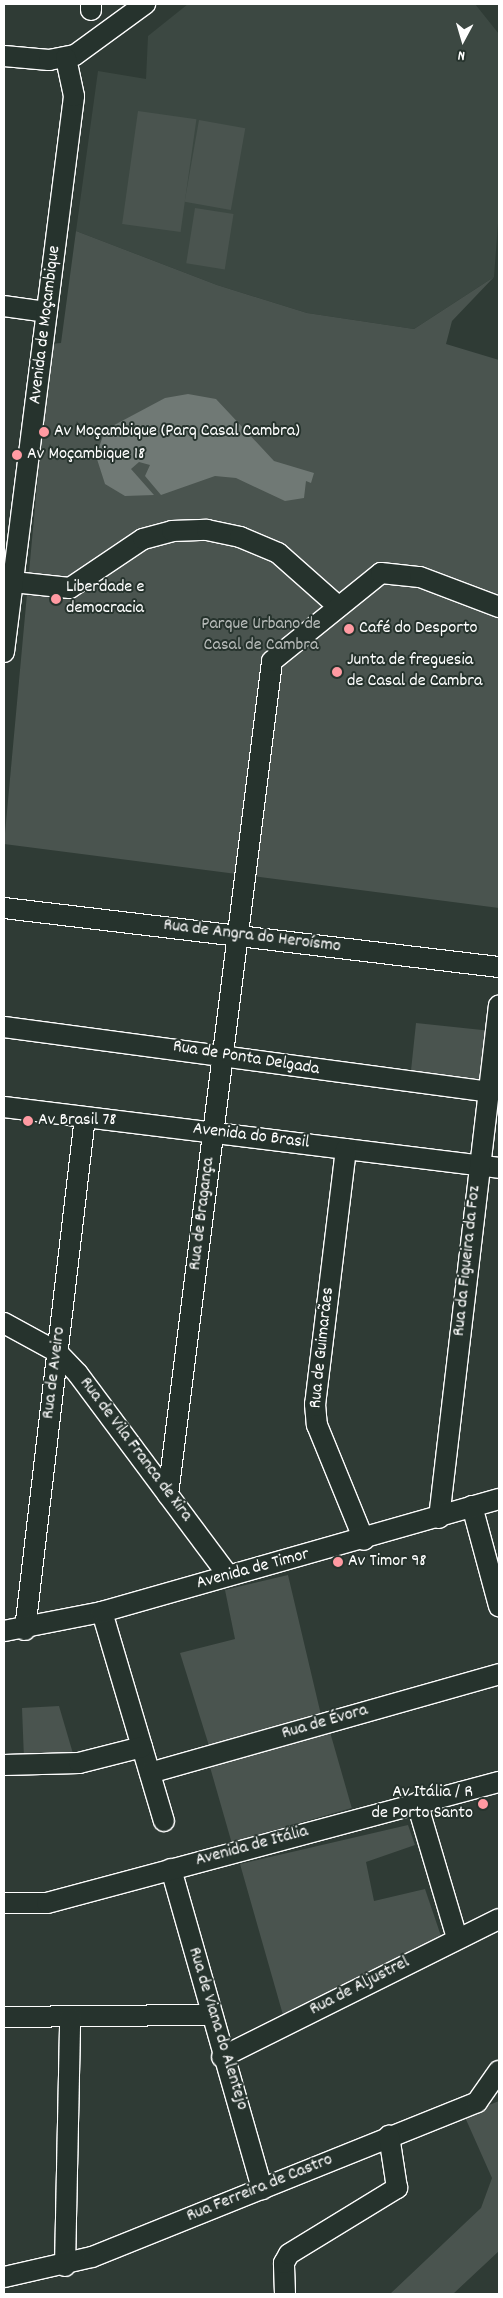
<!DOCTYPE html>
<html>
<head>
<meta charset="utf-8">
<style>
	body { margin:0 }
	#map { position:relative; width:503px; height:2298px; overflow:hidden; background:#2f3b35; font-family:Dekko,sans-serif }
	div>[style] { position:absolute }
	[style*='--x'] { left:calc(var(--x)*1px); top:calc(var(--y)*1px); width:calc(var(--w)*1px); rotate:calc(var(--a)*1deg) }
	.built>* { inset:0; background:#3c4842 }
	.green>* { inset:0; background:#4a544f; transform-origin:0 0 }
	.water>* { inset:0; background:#707975 }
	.roads { filter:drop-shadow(1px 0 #fff) drop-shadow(-1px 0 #fff) drop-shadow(0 1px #fff) drop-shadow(0 -1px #fff) }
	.minor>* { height:20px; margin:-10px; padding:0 10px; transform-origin:10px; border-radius:10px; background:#26332d }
	.dots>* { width:14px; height:14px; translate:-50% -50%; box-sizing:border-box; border:2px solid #26332d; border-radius:50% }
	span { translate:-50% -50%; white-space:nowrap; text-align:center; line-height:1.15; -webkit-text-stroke:4px #26332d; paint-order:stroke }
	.street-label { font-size:18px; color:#fff }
	.poi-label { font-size:18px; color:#fff }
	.left { translate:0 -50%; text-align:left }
	.right { translate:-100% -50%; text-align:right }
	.park-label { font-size:18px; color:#b7bbb9 }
	.frame { position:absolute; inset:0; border:5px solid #fff; pointer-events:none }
	.north { position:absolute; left:438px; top:15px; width:50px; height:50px; -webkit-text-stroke:4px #26332d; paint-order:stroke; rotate:186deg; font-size:14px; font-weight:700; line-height:20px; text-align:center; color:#fff }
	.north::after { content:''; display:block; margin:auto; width:18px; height:22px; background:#fff; clip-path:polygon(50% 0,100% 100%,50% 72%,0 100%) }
</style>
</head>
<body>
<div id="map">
	<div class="built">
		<div style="clip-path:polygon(188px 4px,475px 4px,499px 34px,499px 210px,494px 277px,414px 329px,307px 313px,217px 285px,76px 231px,98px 71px,146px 79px,148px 36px)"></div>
	</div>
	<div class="green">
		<div style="left:138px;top:111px;width:59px;height:114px;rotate:8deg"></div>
		<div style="left:199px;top:120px;width:47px;height:83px;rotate:10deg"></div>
		<div style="left:195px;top:208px;width:39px;height:56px;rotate:9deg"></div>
		<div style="clip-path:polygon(76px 231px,217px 285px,307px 313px,414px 329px,494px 277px,452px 321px,446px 344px,499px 360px,499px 908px,4px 844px,50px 344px,61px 343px)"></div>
		<div style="left:416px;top:1023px;width:69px;height:52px;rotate:6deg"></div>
		<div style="clip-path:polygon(288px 1575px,321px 1715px,210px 1749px,180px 1653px,235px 1639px,225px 1590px)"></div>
		<div style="clip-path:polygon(59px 1706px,74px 1757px,24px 1759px,22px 1708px)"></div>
		<div style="left:330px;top:1732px;width:79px;height:125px;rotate:74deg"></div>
		<div style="clip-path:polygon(408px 1825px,415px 1845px,366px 1862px,374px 1901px,425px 1889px,441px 1936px,283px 2015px,240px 1864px)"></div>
		<div style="clip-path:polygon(499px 2101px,499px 2251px,453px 2294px,390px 2294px,481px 2208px,492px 2178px,464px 2115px)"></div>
	</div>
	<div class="water">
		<div style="clip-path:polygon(188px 394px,216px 399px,274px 461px,314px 473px,311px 483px,306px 481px,304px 498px,285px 501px,236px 478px,215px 476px,161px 495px,145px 476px,150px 465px,139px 462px,131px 469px,154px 495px,125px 496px,105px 484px,96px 456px,105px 430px,165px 398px)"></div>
	</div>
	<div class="roads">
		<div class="minor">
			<div style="--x:91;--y:10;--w:6;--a:-90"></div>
			<div style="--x:4;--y:56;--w:45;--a:5.1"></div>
			<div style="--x:49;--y:60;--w:26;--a:-11"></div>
			<div style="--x:75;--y:55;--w:87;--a:-36.1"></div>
			<div style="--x:4;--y:306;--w:43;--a:7.9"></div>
			<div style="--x:4;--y:581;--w:66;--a:6.1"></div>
			<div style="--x:70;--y:588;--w:88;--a:-33.9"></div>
			<div style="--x:143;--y:539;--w:30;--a:-15"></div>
			<div style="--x:172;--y:531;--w:35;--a:-2"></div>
			<div style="--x:207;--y:530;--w:34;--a:12"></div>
			<div style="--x:240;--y:537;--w:41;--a:22.8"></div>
			<div style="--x:278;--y:553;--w:81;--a:41.5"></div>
			<div style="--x:4;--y:652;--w:560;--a:-82.82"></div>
			<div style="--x:74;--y:96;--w:39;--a:-102"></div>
			<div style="--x:4;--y:908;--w:499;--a:6.8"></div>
			<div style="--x:4;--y:1027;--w:488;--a:7.6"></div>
			<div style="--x:4;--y:1107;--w:499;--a:7"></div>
			<div style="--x:346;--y:1149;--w:257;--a:96.9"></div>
			<div style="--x:315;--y:1404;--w:21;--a:85"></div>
			<div style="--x:317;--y:1425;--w:124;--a:67.8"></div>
			<div style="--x:4;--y:1323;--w:60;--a:28.7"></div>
			<div style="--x:57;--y:1352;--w:30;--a:46"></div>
			<div style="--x:78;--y:1374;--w:251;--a:53.3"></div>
			<div style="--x:168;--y:1495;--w:840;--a:-82.89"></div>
			<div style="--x:272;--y:661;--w:140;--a:-38.9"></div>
			<div style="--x:381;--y:573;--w:39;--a:6"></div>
			<div style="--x:420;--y:577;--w:85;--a:20.8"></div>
			<div style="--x:472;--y:1506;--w:104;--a:74.9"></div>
			<div style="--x:439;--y:1518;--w:516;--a:-83.33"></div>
			<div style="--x:102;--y:1612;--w:218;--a:73.5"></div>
			<div style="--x:25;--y:1630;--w:516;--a:-83.33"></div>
			<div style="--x:4;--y:1631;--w:100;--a:-11"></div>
			<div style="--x:102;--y:1612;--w:413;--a:-15.9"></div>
			<div style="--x:4;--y:1765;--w:75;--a:-1.5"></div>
			<div style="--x:79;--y:1763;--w:65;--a:-14.3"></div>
			<div style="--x:150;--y:1773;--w:363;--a:-15.8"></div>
			<div style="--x:417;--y:1803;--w:141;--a:73.5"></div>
			<div style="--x:171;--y:1869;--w:333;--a:74.1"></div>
			<div style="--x:4;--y:1903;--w:43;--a:0"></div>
			<div style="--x:47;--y:1903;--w:468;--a:-15"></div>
			<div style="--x:4;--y:2017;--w:206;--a:-0.6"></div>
			<div style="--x:222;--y:2057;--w:309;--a:-26.5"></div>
			<div style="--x:65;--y:2266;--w:249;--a:-88.8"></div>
			<div style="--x:4;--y:2277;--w:90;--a:-12.8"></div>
			<div style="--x:92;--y:2257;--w:415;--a:-21.9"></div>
			<div style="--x:477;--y:2102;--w:38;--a:-55"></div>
			<div style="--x:285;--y:2294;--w:31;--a:-92"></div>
			<div style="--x:284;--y:2263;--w:10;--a:-61"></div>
			<div style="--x:289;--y:2254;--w:127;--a:-31.4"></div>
			<div style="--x:397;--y:2188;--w:53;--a:-98.7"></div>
		</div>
	</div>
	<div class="dots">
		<div style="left:44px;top:432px;background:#ff9aa2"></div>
		<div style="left:17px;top:455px;background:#ff9aa2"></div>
		<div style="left:56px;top:599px;background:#ff9aa2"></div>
		<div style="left:349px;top:629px;background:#ff9aa2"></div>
		<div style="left:337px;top:672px;background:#ff9aa2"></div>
		<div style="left:28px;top:1121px;background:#ff9aa2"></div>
		<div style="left:338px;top:1562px;background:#ff9aa2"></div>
		<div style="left:483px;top:1804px;background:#ff9aa2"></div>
	</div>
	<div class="street-label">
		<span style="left:46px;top:325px;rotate:-83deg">Avenida de Moçambique</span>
		<span style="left:252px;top:937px;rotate:7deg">Rua de Angra do Heroísmo</span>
		<span style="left:246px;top:1059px;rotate:9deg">Rua de Ponta Delgada</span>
		<span style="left:251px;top:1137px;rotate:7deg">Avenida do Brasil</span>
		<span style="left:203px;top:1214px;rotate:-83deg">Rua de Bragança</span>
		<span style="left:468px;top:1261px;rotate:-84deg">Rua da Figueira da Foz</span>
		<span style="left:323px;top:1348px;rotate:-84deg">Rua de Guimarães</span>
		<span style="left:55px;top:1373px;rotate:-83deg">Rua de Aveiro</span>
		<span style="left:135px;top:1450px;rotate:53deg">Rua de Vila Franca de Xira</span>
		<span style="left:253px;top:1570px;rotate:-15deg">Avenida de Timor</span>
		<span style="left:325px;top:1723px;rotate:-16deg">Rua de Évora</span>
		<span style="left:252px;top:1847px;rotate:-15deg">Avenida de Itália</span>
		<span style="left:360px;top:1987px;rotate:-27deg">Rua de Aljustrel</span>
		<span style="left:217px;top:2029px;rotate:73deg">Rua de Viana do Alentejo</span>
		<span style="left:260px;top:2189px;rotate:-22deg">Rua Ferreira de Castro</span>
	</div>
	<div class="poi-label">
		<span class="left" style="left:54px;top:432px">Av Moçambique (Parq Casal Cambra)</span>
		<span class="left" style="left:27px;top:455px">Av Moçambique 18</span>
		<span class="left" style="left:66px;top:599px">Liberdade e<br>democracia</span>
		<span class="left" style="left:359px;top:629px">Café do Desporto</span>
		<span class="left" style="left:347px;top:672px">Junta de freguesia<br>de Casal de Cambra</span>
		<span class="left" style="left:38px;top:1121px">Av Brasil 78</span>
		<span class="left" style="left:348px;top:1562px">Av Timor 98</span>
		<span class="right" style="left:473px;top:1804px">Av Itália / R<br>de Porto Santo</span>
	</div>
	<div class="park-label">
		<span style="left:261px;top:636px">Parque Urbano de<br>Casal de Cambra</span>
	</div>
	<div class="frame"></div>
	<div class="north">N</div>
</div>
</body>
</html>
